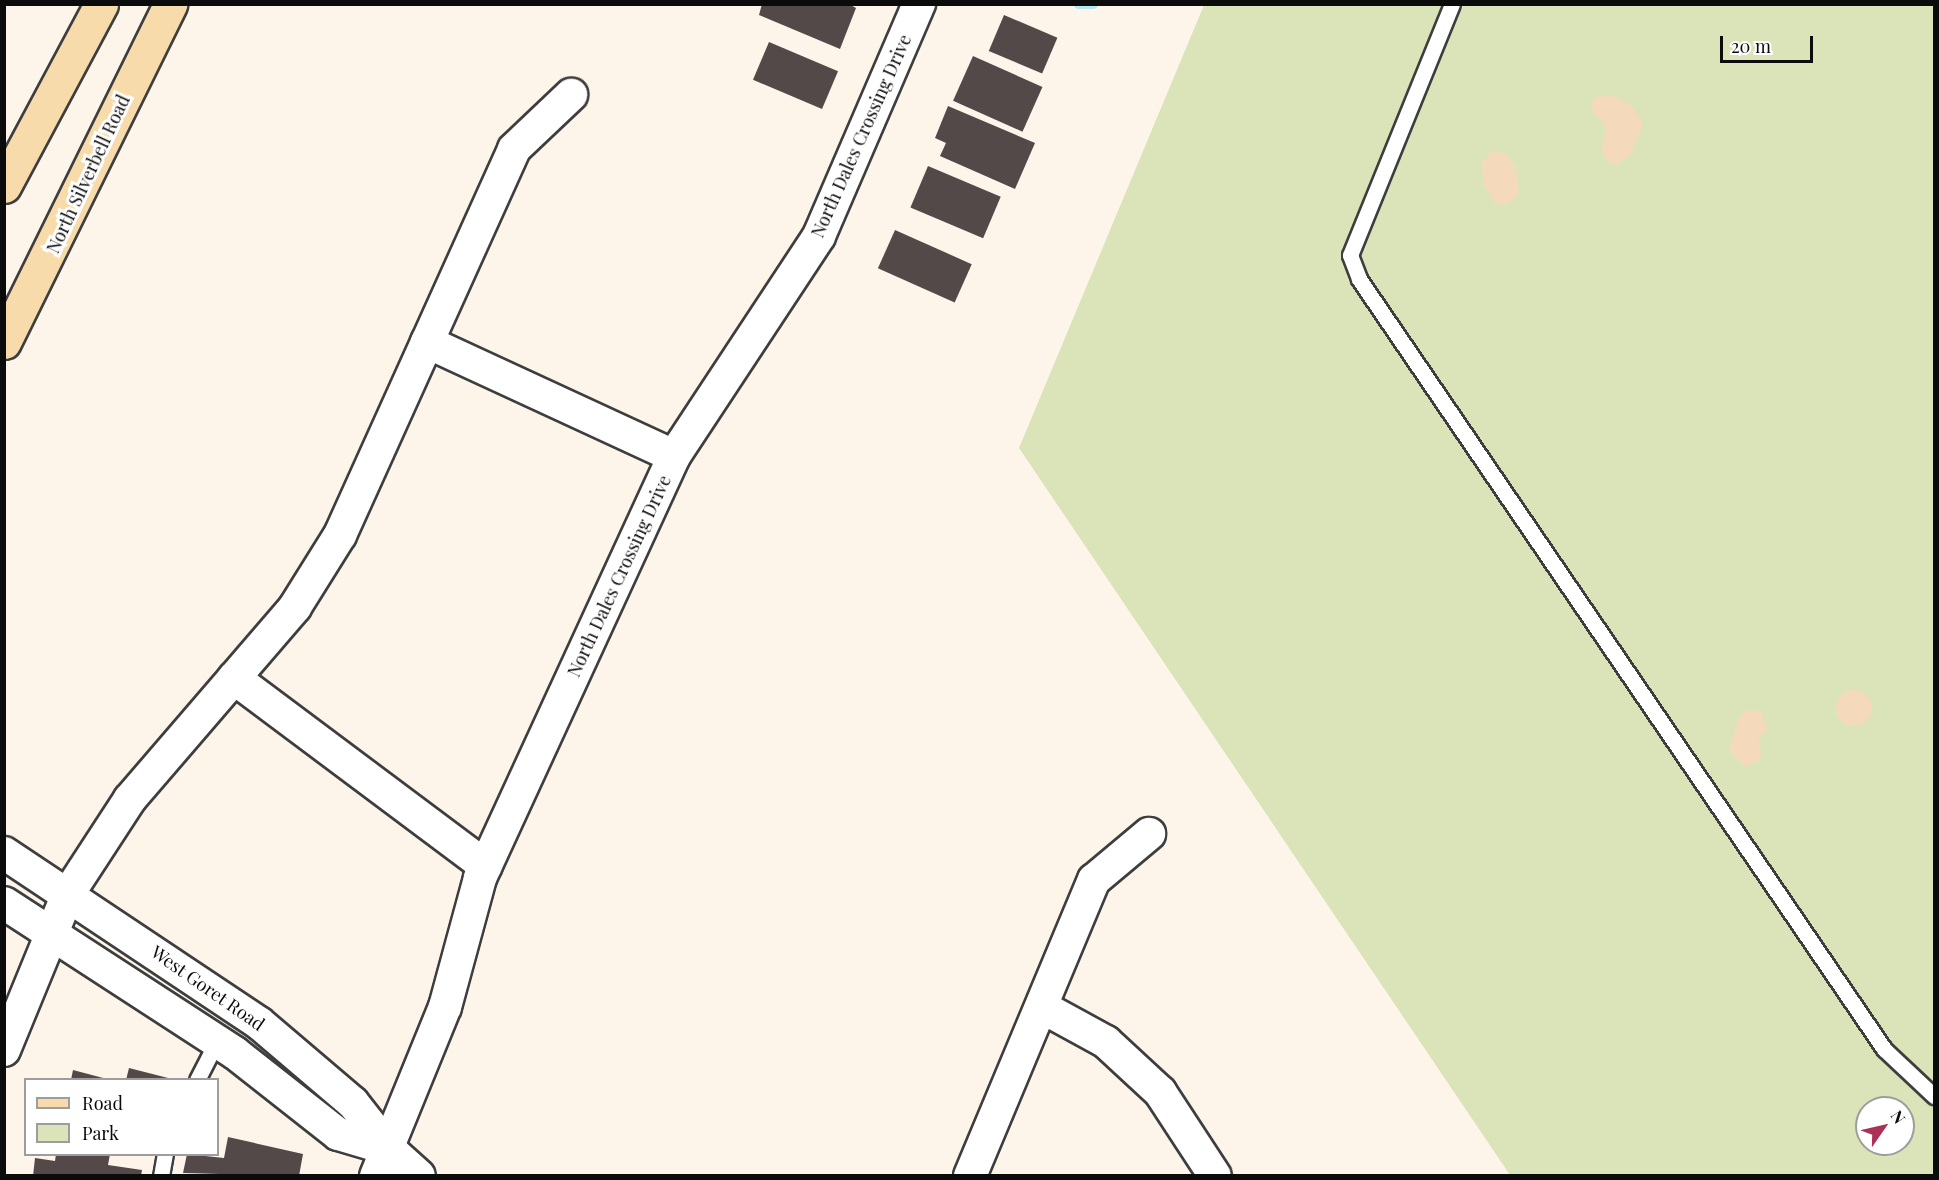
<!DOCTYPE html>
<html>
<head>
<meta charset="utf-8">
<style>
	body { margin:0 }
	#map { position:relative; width:1939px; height:1180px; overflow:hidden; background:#fdf5ea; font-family:"Playfair Display",serif }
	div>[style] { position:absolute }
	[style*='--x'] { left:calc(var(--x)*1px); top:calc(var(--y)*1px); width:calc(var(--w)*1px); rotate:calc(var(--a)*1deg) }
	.green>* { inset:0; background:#dae4b8 }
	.sand>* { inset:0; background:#f5d9bb }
	.round { border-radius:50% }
	.stream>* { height:9px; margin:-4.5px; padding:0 4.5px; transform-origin:4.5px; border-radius:4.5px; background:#b4e9f0 }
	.building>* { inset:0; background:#524948; transform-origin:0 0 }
	.roads { filter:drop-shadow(2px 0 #3e3e3e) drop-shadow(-2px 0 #3e3e3e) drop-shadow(0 2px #3e3e3e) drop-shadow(0 -2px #3e3e3e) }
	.service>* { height:15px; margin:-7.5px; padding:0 7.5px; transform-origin:7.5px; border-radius:7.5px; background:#fff }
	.minor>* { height:32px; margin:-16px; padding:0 16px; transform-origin:16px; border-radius:16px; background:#fff }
	.secondary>* { height:33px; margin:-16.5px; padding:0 16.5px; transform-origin:16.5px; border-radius:16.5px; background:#f8dbab }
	span { translate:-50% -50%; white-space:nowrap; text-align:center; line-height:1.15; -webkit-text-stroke:6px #fff; paint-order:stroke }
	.street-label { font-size:18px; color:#0b0b0b }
	.frame { position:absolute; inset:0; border:6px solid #0b0b0b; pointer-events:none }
	.legend { position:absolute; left:24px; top:1078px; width:195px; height:78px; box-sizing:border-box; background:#fff; border:2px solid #9d9d9d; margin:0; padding:8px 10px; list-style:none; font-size:18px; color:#0b0b0b }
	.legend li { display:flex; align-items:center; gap:12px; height:30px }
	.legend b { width:30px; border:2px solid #9d9d9d }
	.north { position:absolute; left:1855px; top:1096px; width:60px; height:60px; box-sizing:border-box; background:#fff; border:2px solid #9d9d9d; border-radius:50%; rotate:56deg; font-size:16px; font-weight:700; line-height:24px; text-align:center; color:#0b0b0b }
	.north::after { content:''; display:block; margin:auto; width:21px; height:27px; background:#ad3057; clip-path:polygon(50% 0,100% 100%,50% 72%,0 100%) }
	.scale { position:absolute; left:1720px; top:36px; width:93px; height:27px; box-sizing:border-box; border:3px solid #0b0b0b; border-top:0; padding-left:8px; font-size:18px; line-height:21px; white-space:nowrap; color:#0b0b0b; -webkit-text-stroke:4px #fff; paint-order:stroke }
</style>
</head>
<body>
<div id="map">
	<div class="green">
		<div style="clip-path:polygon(evenodd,1204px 5px,1934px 5px,1934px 1175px,1510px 1175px,1019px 448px,1204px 5px,1867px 1108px,1903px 1108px,1903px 1144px,1867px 1144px,1867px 1108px)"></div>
	</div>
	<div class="sand">
		<div style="clip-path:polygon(1612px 95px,1632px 106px,1643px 123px,1631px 154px,1616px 165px,1606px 160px,1602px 149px,1606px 126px,1591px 109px,1594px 97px)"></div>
		<div style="clip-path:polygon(1491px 152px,1505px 153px,1516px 167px,1519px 193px,1508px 203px,1495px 204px,1484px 184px,1481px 163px)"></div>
		<div class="round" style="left:1836px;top:690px;width:36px;height:36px"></div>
		<div style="clip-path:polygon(1749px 710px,1761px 711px,1767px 731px,1759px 738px,1761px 759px,1745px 767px,1729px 750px,1740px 715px)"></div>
	</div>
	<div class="stream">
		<div style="--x:1078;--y:4;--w:15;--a:0"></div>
	</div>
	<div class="building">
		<div style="clip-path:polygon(762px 4px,849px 4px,856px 8px,840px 49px,759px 15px)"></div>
		<div style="left:1004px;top:15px;width:58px;height:39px;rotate:23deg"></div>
		<div style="left:769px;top:42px;width:75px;height:41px;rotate:23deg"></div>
		<div style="left:973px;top:56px;width:76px;height:49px;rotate:24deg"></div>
		<div style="clip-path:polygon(948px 106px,1035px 143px,1015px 189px,940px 156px,946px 143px,935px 138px)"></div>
		<div style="left:928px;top:166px;width:79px;height:45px;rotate:23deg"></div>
		<div style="left:895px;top:230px;width:84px;height:42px;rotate:24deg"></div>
		<div style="clip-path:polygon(129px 1068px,172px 1079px,172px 1080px,126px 1080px)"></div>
		<div style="clip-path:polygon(73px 1070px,107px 1079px,107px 1080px,71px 1080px)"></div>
		<div style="clip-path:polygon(228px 1137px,303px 1154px,299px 1176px,183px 1173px,187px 1154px,224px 1158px)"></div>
		<div style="clip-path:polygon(56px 1154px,110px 1154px,108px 1165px,142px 1170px,141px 1176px,33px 1176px,35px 1158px,55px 1161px)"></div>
	</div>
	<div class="roads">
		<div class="service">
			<div style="--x:1452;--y:4;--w:271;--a:112.1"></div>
			<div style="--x:1350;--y:255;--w:26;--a:69"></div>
			<div style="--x:1359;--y:279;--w:932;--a:55.71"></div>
			<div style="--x:1884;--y:1049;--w:69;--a:43.2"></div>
			<div style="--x:197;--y:1080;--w:44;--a:-62.9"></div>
			<div style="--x:161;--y:1176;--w:22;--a:-80"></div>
		</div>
		<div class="minor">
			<div style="--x:427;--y:342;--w:272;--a:24.8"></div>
			<div style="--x:234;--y:678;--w:314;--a:36.8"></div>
			<div style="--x:4;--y:853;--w:306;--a:33.7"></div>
			<div style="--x:259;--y:1023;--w:123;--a:40.4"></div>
			<div style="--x:353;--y:1103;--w:58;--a:52"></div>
			<div style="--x:389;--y:1149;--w:40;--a:42"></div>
			<div style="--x:4;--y:903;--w:275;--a:33"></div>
			<div style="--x:235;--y:1053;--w:131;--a:38.2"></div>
			<div style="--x:338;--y:1134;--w:53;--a:16.4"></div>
			<div style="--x:1042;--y:1007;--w:73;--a:28.7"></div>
			<div style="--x:1106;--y:1042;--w:74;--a:42.8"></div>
			<div style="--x:1160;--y:1092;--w:100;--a:56.8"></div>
			<div style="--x:4;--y:1050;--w:169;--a:-67.7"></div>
			<div style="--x:68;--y:894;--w:113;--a:-56.9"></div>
			<div style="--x:130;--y:799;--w:253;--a:-49.3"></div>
			<div style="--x:295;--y:607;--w:85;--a:-58"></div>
			<div style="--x:340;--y:535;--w:423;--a:-65.7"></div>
			<div style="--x:514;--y:149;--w:79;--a:-43.5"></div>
			<div style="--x:376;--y:1176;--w:183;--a:-67.8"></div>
			<div style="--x:445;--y:1007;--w:134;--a:-74.8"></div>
			<div style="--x:480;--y:878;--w:464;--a:-65.3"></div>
			<div style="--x:674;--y:456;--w:263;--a:-56.6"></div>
			<div style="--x:819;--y:236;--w:253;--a:-66.7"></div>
			<div style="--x:970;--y:1176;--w:321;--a:-67.3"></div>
			<div style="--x:1094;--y:880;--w:72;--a:-39.9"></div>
		</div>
		<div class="secondary">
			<div style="--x:4;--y:186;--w:206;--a:-61.9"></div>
			<div style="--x:4;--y:342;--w:377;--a:-63.8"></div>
		</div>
	</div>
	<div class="street-label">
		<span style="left:861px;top:136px;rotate:-66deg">North Dales Crossing Drive</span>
		<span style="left:88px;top:174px;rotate:-65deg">North Silverbell Road</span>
		<span style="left:619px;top:576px;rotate:-65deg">North Dales Crossing Drive</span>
		<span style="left:208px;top:988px;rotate:35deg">West Goret Road</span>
	</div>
	<div class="frame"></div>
	<ul class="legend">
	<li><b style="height:8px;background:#f8dbab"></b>Road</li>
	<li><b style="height:16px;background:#dae4b8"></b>Park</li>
	</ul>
	<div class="north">N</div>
	<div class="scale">20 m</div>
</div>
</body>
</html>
